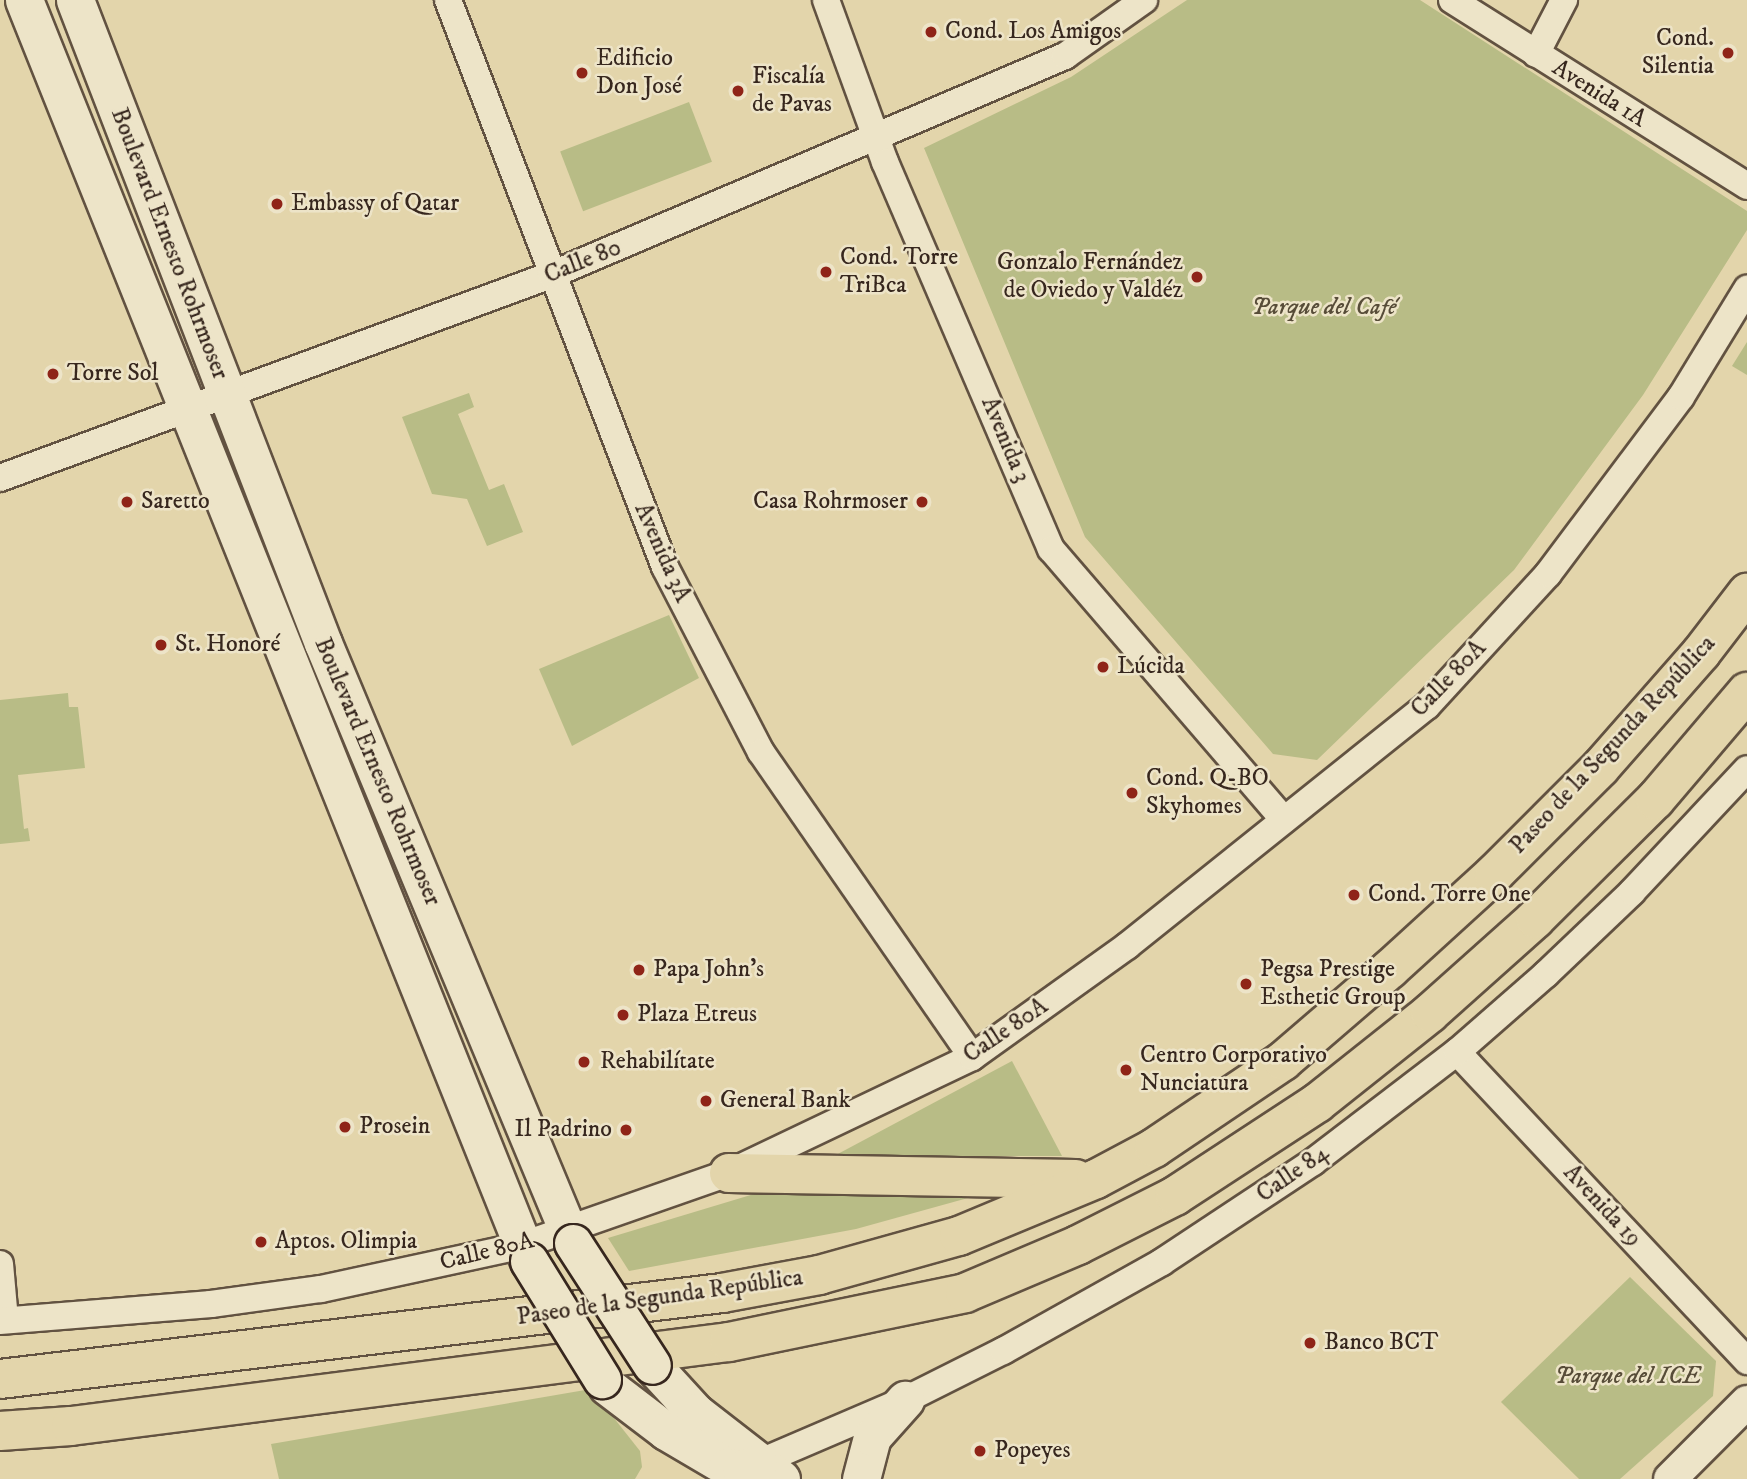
<!DOCTYPE html>
<html>
<head>
<meta charset="utf-8">
<style>
	body { margin:0 }
	#map { position:relative; width:1747px; height:1479px; overflow:hidden; background:#e3d5ab; font-family:"IM FELL DW Pica",serif }
	div>[style] { position:absolute }
	[style*='--x'] { left:calc(var(--x)*1px); top:calc(var(--y)*1px); width:calc(var(--w)*1px); rotate:calc(var(--a)*1deg) }
	.green>* { inset:0; background:#b8bc86; transform-origin:0 0 }
	.roads { filter:drop-shadow(2px 0 #625241) drop-shadow(-2px 0 #625241) drop-shadow(0 2px #625241) drop-shadow(0 -2px #625241) }
	.minor>* { height:26px; margin:-13px; padding:0 13px; transform-origin:13px; border-radius:13px; background:#ede4c8 }
	.tertiary>* { height:32px; margin:-16px; padding:0 16px; transform-origin:16px; border-radius:16px; background:#ede4c8 }
	.secondary>* { height:37px; margin:-18.5px; padding:0 18.5px; transform-origin:18.5px; border-radius:18.5px; background:#ede4c8 }
	.trunk>* { height:38px; margin:-19px; padding:0 19px; transform-origin:19px; border-radius:19px; background:#e3d5ab }
	.bridges { filter:drop-shadow(2px 0 #37271e) drop-shadow(-2px 0 #37271e) drop-shadow(0 2px #37271e) drop-shadow(0 -2px #37271e) }
	.secondary-bridge>* { height:37px; margin:-18.5px; padding:0 18.5px; transform-origin:18.5px; border-radius:18.5px; background:#ede4c8 }
	.dots>* { width:19px; height:19px; translate:-50% -50%; box-sizing:border-box; border:4px solid #ede4c8; border-radius:50% }
	span { translate:-50% -50%; white-space:nowrap; text-align:center; line-height:1.15; -webkit-text-stroke:5px #ede4c8; paint-order:stroke }
	.poi-label { font-size:24px; color:#37271e }
	.left { translate:0 -50%; text-align:left }
	.right { translate:-100% -50%; text-align:right }
	.street-label { font-size:24px; color:#37271e }
	.park-label { font-size:24px; color:#574c38; font-style:italic }
</style>
</head>
<body>
<div id="map">
	<div class="green">
		<div style="clip-path:polygon(1187px 0,1420px 0,1747px 211px,1747px 230px,1643px 395px,1514px 570px,1317px 760px,1273px 754px,1085px 537px,924px 148px,1071px 77px)"></div>
		<div style="left:689px;top:102px;width:64px;height:138px;rotate:69deg"></div>
		<div style="clip-path:polygon(1747px 342px,1747px 375px,1732px 366px)"></div>
		<div style="clip-path:polygon(469px 393px,474px 407px,458px 414px,489px 490px,504px 484px,523px 532px,487px 546px,467px 499px,432px 494px,402px 417px)"></div>
		<div style="clip-path:polygon(669px 615px,699px 678px,572px 746px,539px 669px)"></div>
		<div style="clip-path:polygon(68px 693px,69px 707px,78px 707px,85px 768px,18px 775px,24px 829px,28px 828px,30px 841px,0 844px,0 700px)"></div>
		<div style="clip-path:polygon(1012px 1061px,1062px 1156px,834px 1156px)"></div>
		<div style="clip-path:polygon(787px 1184px,1004px 1188px,856px 1229px,629px 1271px,608px 1238px)"></div>
		<div style="clip-path:polygon(1630px 1277px,1716px 1361px,1713px 1396px,1620px 1479px,1579px 1479px,1501px 1402px)"></div>
		<div style="clip-path:polygon(591px 1389px,640px 1451px,642px 1467px,635px 1479px,279px 1479px,271px 1444px)"></div>
	</div>
	<div class="roads">
		<div class="minor">
			<div style="--x:448;--y:0;--w:607;--a:69.06"></div>
			<div style="--x:665;--y:567;--w:208;--a:62.6"></div>
			<div style="--x:761;--y:752;--w:371;--a:55.3"></div>
			<div style="--x:826;--y:0;--w:172;--a:70"></div>
			<div style="--x:885;--y:162;--w:421;--a:66.8"></div>
			<div style="--x:1051;--y:549;--w:357;--a:49.3"></div>
			<div style="--x:1452;--y:0;--w:349;--a:32.2"></div>
			<div style="--x:1536;--y:54;--w:61;--a:-62.6"></div>
			<div style="--x:0;--y:478;--w:587;--a:-20.22"></div>
			<div style="--x:551;--y:275;--w:559;--a:-23.08"></div>
			<div style="--x:1065;--y:56;--w:97;--a:-35.3"></div>
			<div style="--x:1457;--y:1052;--w:424;--a:46.8"></div>
			<div style="--x:0;--y:1264;--w:56;--a:84.9"></div>
			<div style="--x:0;--y:1321;--w:212;--a:-4.6"></div>
			<div style="--x:211;--y:1304;--w:111;--a:-7.8"></div>
			<div style="--x:321;--y:1289;--w:204;--a:-12.2"></div>
			<div style="--x:520;--y:1246;--w:221;--a:-19.3"></div>
			<div style="--x:729;--y:1173;--w:269;--a:-25.5"></div>
			<div style="--x:972;--y:1057;--w:191;--a:-35.6"></div>
			<div style="--x:1127;--y:946;--w:384;--a:-38.7"></div>
			<div style="--x:1427;--y:706;--w:179;--a:-47.5"></div>
			<div style="--x:1548;--y:574;--w:221;--a:-53.1"></div>
			<div style="--x:1681;--y:397;--w:127;--a:-58.6"></div>
			<div style="--x:758;--y:1463;--w:160;--a:-23.2"></div>
			<div style="--x:905;--y:1400;--w:110;--a:-26.6"></div>
			<div style="--x:1003;--y:1351;--w:182;--a:-29.2"></div>
			<div style="--x:1162;--y:1262;--w:181;--a:-33.5"></div>
			<div style="--x:1313;--y:1162;--w:181;--a:-37.4"></div>
			<div style="--x:1457;--y:1052;--w:118;--a:-41.2"></div>
			<div style="--x:1546;--y:974;--w:119;--a:-43.6"></div>
			<div style="--x:1632;--y:892;--w:168;--a:-46.9"></div>
		</div>
		<div class="tertiary">
			<div style="--x:1670;--y:1479;--w:109;--a:-45"></div>
		</div>
		<div class="secondary">
			<div style="--x:24;--y:0;--w:1358;--a:68.18"></div>
			<div style="--x:75;--y:0;--w:689;--a:68.91"></div>
			<div style="--x:323;--y:643;--w:650;--a:67.38"></div>
			<div style="--x:652;--y:1365;--w:64;--a:47.5"></div>
			<div style="--x:695;--y:1412;--w:109;--a:37.9"></div>
			<div style="--x:607;--y:1386;--w:74;--a:37.3"></div>
			<div style="--x:666;--y:1431;--w:71;--a:30.5"></div>
			<div style="--x:727;--y:1467;--w:14;--a:8"></div>
			<div style="--x:741;--y:1469;--w:18;--a:-19"></div>
			<div style="--x:861;--y:1479;--w:43;--a:-75.3"></div>
			<div style="--x:872;--y:1437;--w:50;--a:-48.3"></div>
		</div>
		<div class="trunk">
			<div style="--x:729;--y:1173;--w:347;--a:1"></div>
			<div style="--x:0;--y:1379;--w:727;--a:-6.79"></div>
			<div style="--x:722;--y:1293;--w:99;--a:-10.5"></div>
			<div style="--x:819;--y:1275;--w:145;--a:-15.6"></div>
			<div style="--x:959;--y:1236;--w:148;--a:-22.6"></div>
			<div style="--x:1096;--y:1179;--w:66;--a:-28.1"></div>
			<div style="--x:1154;--y:1148;--w:156;--a:-34"></div>
			<div style="--x:1283;--y:1061;--w:141;--a:-40.7"></div>
			<div style="--x:1390;--y:969;--w:141;--a:-42.4"></div>
			<div style="--x:1494;--y:874;--w:150;--a:-45"></div>
			<div style="--x:1600;--y:768;--w:153;--a:-48.7"></div>
			<div style="--x:1701;--y:653;--w:76;--a:-52.5"></div>
			<div style="--x:0;--y:1431;--w:71;--a:-4"></div>
			<div style="--x:71;--y:1426;--w:663;--a:-7.28"></div>
			<div style="--x:729;--y:1342;--w:241;--a:-11.7"></div>
			<div style="--x:965;--y:1293;--w:123;--a:-23"></div>
			<div style="--x:1078;--y:1245;--w:109;--a:-26.8"></div>
			<div style="--x:1175;--y:1196;--w:170;--a:-33.2"></div>
			<div style="--x:1317;--y:1103;--w:144;--a:-38.5"></div>
			<div style="--x:1430;--y:1013;--w:141;--a:-41.8"></div>
			<div style="--x:1535;--y:919;--w:169;--a:-44.8"></div>
			<div style="--x:1655;--y:800;--w:142;--a:-49.6"></div>
		</div>
	</div>
	<div class="bridges">
		<div class="secondary-bridge">
			<div style="--x:573;--y:1243;--w:145;--a:57.1"></div>
			<div style="--x:529;--y:1261;--w:139;--a:58.3"></div>
		</div>
	</div>
	<div class="dots">
		<div style="left:931px;top:32px;background:#8f2418"></div>
		<div style="left:1728px;top:53px;background:#8f2418"></div>
		<div style="left:582px;top:73px;background:#8f2418"></div>
		<div style="left:738px;top:91px;background:#8f2418"></div>
		<div style="left:277px;top:204px;background:#8f2418"></div>
		<div style="left:826px;top:272px;background:#8f2418"></div>
		<div style="left:1197px;top:277px;background:#8f2418"></div>
		<div style="left:53px;top:374px;background:#8f2418"></div>
		<div style="left:127px;top:502px;background:#8f2418"></div>
		<div style="left:922px;top:502px;background:#8f2418"></div>
		<div style="left:161px;top:645px;background:#8f2418"></div>
		<div style="left:1103px;top:667px;background:#8f2418"></div>
		<div style="left:1132px;top:793px;background:#8f2418"></div>
		<div style="left:1354px;top:895px;background:#8f2418"></div>
		<div style="left:639px;top:970px;background:#8f2418"></div>
		<div style="left:1246px;top:984px;background:#8f2418"></div>
		<div style="left:623px;top:1015px;background:#8f2418"></div>
		<div style="left:584px;top:1062px;background:#8f2418"></div>
		<div style="left:1126px;top:1070px;background:#8f2418"></div>
		<div style="left:706px;top:1101px;background:#8f2418"></div>
		<div style="left:345px;top:1127px;background:#8f2418"></div>
		<div style="left:626px;top:1130px;background:#8f2418"></div>
		<div style="left:261px;top:1242px;background:#8f2418"></div>
		<div style="left:1310px;top:1343px;background:#8f2418"></div>
		<div style="left:980px;top:1451px;background:#8f2418"></div>
	</div>
	<div class="poi-label">
		<span class="left" style="left:945px;top:32px">Cond. Los Amigos</span>
		<span class="right" style="left:1714px;top:53px">Cond.<br>Silentia</span>
		<span class="left" style="left:596px;top:73px">Edificio<br>Don José</span>
		<span class="left" style="left:752px;top:91px">Fiscalía<br>de Pavas</span>
		<span class="left" style="left:291px;top:204px">Embassy of Qatar</span>
		<span class="left" style="left:840px;top:272px">Cond. Torre<br>TriBca</span>
		<span class="right" style="left:1183px;top:277px">Gonzalo Fernández<br>de Oviedo y Valdéz</span>
		<span class="left" style="left:67px;top:374px">Torre Sol</span>
		<span class="left" style="left:141px;top:502px">Saretto</span>
		<span class="right" style="left:908px;top:502px">Casa Rohrmoser</span>
		<span class="left" style="left:175px;top:645px">St. Honoré</span>
		<span class="left" style="left:1117px;top:667px">Lúcida</span>
		<span class="left" style="left:1146px;top:793px">Cond. Q-BO<br>Skyhomes</span>
		<span class="left" style="left:1368px;top:895px">Cond. Torre One</span>
		<span class="left" style="left:653px;top:970px">Papa John's</span>
		<span class="left" style="left:1260px;top:984px">Pegsa Prestige<br>Esthetic Group</span>
		<span class="left" style="left:637px;top:1015px">Plaza Etreus</span>
		<span class="left" style="left:1140px;top:1070px">Centro Corporativo<br>Nunciatura</span>
		<span class="left" style="left:600px;top:1062px">Rehabilítate</span>
		<span class="left" style="left:720px;top:1101px">General Bank</span>
		<span class="left" style="left:359px;top:1127px">Prosein</span>
		<span class="right" style="left:612px;top:1130px">Il Padrino</span>
		<span class="left" style="left:275px;top:1242px">Aptos. Olimpia</span>
		<span class="left" style="left:1324px;top:1343px">Banco BCT</span>
		<span class="left" style="left:994px;top:1451px">Popeyes</span>
	</div>
	<div class="street-label">
		<span style="left:1599px;top:94px;rotate:32deg">Avenida 1A</span>
		<span style="left:169px;top:244px;rotate:69deg">Boulevard Ernesto Rohrmoser</span>
		<span style="left:583px;top:262px;rotate:-22deg">Calle 80</span>
		<span style="left:1005px;top:440px;rotate:67deg">Avenida 3</span>
		<span style="left:662px;top:553px;rotate:66deg">Avenida 3A</span>
		<span style="left:1449px;top:679px;rotate:-46deg">Calle 80A</span>
		<span style="left:1613px;top:745px;rotate:-47deg">Paseo de la Segunda República</span>
		<span style="left:377px;top:772px;rotate:67deg">Boulevard Ernesto Rohrmoser</span>
		<span style="left:1006px;top:1031px;rotate:-34deg">Calle 80A</span>
		<span style="left:1293px;top:1174px;rotate:-35deg">Calle 84</span>
		<span style="left:1602px;top:1206px;rotate:47deg">Avenida 19</span>
		<span style="left:487px;top:1252px;rotate:-14deg">Calle 80A</span>
		<span style="left:660px;top:1298px;rotate:-8deg">Paseo de la Segunda República</span>
	</div>
	<div class="park-label">
		<span style="left:1324px;top:308px">Parque del Café</span>
		<span style="left:1628px;top:1377px">Parque del ICE</span>
	</div>
</div>
</body>
</html>
